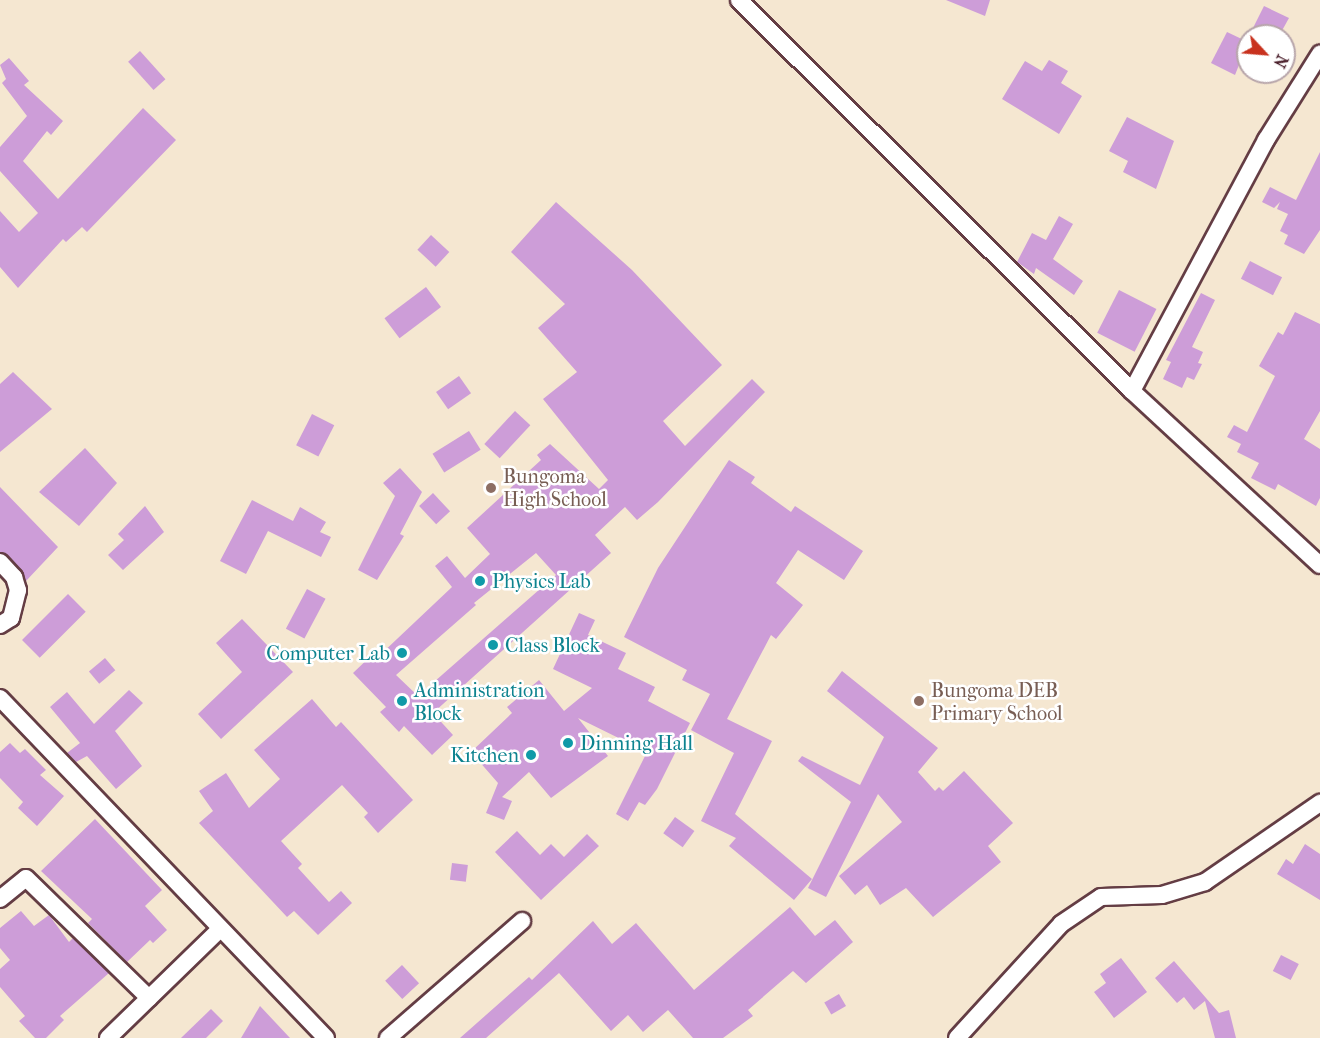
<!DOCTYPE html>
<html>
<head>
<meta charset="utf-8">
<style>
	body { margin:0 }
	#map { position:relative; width:1320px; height:1038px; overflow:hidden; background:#f5e7d1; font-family:"IM FELL French Canon",serif }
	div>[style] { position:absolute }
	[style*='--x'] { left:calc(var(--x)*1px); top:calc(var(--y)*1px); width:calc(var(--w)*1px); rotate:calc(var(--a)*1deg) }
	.building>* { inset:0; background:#cd9dd8; transform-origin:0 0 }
	.roads { filter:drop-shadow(2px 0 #643d44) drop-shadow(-2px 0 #643d44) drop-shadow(0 2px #643d44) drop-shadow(0 -2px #643d44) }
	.minor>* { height:16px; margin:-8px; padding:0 8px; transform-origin:8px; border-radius:8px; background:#fff }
	.dots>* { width:16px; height:16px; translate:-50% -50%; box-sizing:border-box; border:3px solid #fff; border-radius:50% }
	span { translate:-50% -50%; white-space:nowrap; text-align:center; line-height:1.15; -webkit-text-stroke:5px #fff; paint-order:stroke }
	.education-label { font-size:20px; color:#785e54 }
	.left { translate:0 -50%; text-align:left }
	.culture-label { font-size:20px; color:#0d838f }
	.right { translate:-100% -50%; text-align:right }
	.north { position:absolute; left:1236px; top:24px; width:60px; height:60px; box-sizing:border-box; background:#fff; border:2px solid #b7a5aa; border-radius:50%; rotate:116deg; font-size:16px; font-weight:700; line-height:24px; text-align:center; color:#4a1f2b }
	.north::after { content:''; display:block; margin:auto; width:21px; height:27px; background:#c8321e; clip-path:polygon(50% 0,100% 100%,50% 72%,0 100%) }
</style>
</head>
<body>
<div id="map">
	<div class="building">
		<div style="clip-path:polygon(946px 0,990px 0,985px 16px)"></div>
		<div style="clip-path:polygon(1264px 6px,1289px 18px,1279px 36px,1249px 36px)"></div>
		<div style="clip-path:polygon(1227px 32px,1248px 42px,1235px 75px,1211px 63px)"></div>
		<div style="left:140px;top:51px;width:38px;height:16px;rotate:48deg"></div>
		<div style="clip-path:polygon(9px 58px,29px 81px,24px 85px,63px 121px,51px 135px,47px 131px,23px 161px,58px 199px,143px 108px,176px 140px,87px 232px,82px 227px,66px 242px,63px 239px,18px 288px,0 267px,0 211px,19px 232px,38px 213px,0 171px,0 147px,27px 116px,2px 83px,6px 79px,0 65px)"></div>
		<div style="clip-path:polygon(1049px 60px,1068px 71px,1061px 83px,1082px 96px,1059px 134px,1002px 99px,1025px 61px,1042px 71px)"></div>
		<div style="clip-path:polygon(1127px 117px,1174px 141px,1156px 189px,1123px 172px,1128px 161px,1109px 151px)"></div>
		<div style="clip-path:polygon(1320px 152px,1320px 230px,1304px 254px,1284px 244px,1288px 235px,1280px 231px,1288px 214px,1277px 209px,1280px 202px,1274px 208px,1262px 202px,1270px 187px,1296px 200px)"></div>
		<div style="clip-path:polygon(evenodd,556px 202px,632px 270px,722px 365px,663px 421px,685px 446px,752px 379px,765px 392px,658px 502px,637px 520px,625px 507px,595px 535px,611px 553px,433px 713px,453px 735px,432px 755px,404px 726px,399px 732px,380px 712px,386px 707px,353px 673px,375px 652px,379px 656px,452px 587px,435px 566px,447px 556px,465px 578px,490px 554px,467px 528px,541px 460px,537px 455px,550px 444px,599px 489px,608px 480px,543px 399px,577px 372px,538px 328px,565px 304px,511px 252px,556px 202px,536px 553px,556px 575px,418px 696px,396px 675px,476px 605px,474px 603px,536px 553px)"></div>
		<div style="clip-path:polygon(1059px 216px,1073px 224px,1053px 259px,1083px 281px,1074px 295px,1036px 268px,1034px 274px,1017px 262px,1032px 233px,1046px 240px)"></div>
		<div style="left:431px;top:235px;width:25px;height:20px;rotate:43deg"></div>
		<div style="left:1250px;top:261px;width:36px;height:20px;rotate:27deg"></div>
		<div style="left:426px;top:287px;width:25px;height:52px;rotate:53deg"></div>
		<div style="left:1119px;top:290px;width:42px;height:48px;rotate:27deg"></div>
		<div style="clip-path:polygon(1201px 293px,1215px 300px,1192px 347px,1203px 352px,1198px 363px,1202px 364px,1194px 380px,1187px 377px,1182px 388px,1163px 379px,1171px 362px,1166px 360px)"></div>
		<div style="clip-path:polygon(1295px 312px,1320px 324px,1320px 411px,1304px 439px,1320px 449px,1320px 498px,1316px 506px,1278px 484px,1275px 490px,1251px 478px,1259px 463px,1237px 452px,1241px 444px,1227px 437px,1234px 425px,1247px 432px,1275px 376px,1259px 366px,1278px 332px,1283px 335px)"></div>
		<div style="clip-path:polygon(13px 372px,52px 409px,0 452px,0 384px)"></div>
		<div style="left:459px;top:376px;width:21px;height:28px;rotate:55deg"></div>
		<div style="left:515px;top:411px;width:21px;height:45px;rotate:43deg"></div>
		<div style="left:312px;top:414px;width:25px;height:35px;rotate:27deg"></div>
		<div style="left:469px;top:431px;width:22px;height:43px;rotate:58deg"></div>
		<div style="clip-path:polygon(85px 448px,117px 483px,79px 526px,39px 492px)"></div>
		<div style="clip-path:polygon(729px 460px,755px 477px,751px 483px,791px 512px,795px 506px,863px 551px,844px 580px,798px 550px,776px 583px,803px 605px,776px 639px,771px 635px,727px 719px,772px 741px,735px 814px,812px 879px,794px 900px,729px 846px,736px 838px,701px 821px,734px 753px,691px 730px,710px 694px,682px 680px,687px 670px,624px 637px,658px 568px)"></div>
		<div style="clip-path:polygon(400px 468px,422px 492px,400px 534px,404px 536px,377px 580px,358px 570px,395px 496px,383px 483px)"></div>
		<div style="clip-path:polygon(0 487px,58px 547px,26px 581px,22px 570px,0 552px)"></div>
		<div style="left:433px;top:493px;width:25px;height:19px;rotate:47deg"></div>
		<div style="clip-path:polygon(252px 500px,293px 521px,300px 507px,326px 522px,320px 532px,331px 537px,321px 557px,268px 531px,246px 574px,220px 561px)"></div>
		<div style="clip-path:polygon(145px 506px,164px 532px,123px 570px,108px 555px,124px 540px,118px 534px)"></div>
		<div style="left:307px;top:589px;width:21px;height:45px;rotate:28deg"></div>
		<div style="left:68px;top:594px;width:25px;height:65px;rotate:45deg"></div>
		<div style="clip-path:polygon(579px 613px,595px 620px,588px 635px,626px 653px,618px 669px,655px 687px,648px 701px,690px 723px,657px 789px,645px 805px,639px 802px,628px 821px,616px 814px,647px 752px,578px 718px,608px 756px,551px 798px,529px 772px,502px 797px,512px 801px,504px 820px,486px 813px,498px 783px,471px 752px,512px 713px,507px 707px,539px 680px,564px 711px,592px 688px,553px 669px)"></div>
		<div style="clip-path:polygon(242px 619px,293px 672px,221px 739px,198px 714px,242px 672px,216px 643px)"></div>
		<div style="left:105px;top:658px;width:16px;height:21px;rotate:50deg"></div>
		<div style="clip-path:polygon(842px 671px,938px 748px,918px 772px,935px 791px,939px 787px,943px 791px,964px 771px,1013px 823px,988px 846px,1001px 862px,933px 917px,906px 888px,880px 905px,867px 885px,855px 895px,839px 876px,902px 822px,878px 794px,826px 897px,808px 888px,851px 802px,798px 761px,802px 756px,860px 785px,884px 737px,827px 691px)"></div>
		<div style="clip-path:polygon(129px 690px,143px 703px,115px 731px,142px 766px,116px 789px,87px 756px,76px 762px,67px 753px,80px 743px,50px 707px,67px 692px,94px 724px)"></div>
		<div style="clip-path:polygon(312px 699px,336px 727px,341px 722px,413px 800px,378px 833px,364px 817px,368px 813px,342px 785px,281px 841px,302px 864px,298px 868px,329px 902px,341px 891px,352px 903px,318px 935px,294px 911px,287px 917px,199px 823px,213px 811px,199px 791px,226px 773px,249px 808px,280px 779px,254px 750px)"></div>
		<div style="clip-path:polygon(10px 743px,20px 753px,25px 749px,46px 770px,40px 775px,64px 796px,37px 826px,18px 808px,23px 802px,0 778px,0 752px)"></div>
		<div style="left:675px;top:817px;width:24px;height:20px;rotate:36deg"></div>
		<div style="clip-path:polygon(95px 819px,162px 890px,145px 906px,167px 930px,153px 943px,150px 940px,127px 962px,88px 923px,92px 919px,41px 871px)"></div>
		<div style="clip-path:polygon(517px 831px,540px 855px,551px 844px,564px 857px,587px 834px,599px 846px,541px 900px,495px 852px)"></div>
		<div style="clip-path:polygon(1305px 844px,1320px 854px,1320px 900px,1277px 874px,1286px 859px,1293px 864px)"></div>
		<div style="left:452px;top:863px;width:16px;height:17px;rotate:7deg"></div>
		<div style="clip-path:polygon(790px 907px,815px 936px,835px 920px,853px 942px,806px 983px,793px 971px,748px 1010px,753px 1016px,723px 1038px,693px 1038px,668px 1010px,643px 1032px,628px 1015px,611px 1031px,559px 973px,486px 1038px,460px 1038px,529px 977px,532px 980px,593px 921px,612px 944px,636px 923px,694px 990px)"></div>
		<div style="clip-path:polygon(21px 911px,34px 926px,49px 915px,69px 942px,73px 938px,109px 973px,60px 1016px,64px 1020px,46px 1038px,35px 1038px,19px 1021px,25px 1016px,0 987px,0 969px,10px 960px,0 948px,0 928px)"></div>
		<div style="left:1281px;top:955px;width:20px;height:18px;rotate:27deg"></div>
		<div style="clip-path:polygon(1121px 958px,1147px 992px,1114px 1018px,1094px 992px,1106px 983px,1100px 974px)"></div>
		<div style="clip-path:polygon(1174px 961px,1219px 1013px,1229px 1010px,1236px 1038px,1215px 1038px,1205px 1001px,1194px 1010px,1184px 997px,1177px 1003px,1155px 978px)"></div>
		<div style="left:402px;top:965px;width:25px;height:23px;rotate:47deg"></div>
		<div style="left:839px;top:994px;width:14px;height:17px;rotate:60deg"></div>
		<div style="clip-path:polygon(260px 1006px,290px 1038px,241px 1038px)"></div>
		<div style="clip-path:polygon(211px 1009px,223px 1021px,206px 1038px,181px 1038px)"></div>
	</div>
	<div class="roads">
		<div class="minor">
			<div style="--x:739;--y:0;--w:554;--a:44.85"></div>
			<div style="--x:1132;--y:391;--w:256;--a:42.8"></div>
			<div style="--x:1132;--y:391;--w:285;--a:-61.9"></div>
			<div style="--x:1266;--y:140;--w:102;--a:-57.9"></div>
			<div style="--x:0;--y:562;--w:21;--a:47"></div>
			<div style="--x:14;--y:577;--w:14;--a:73"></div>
			<div style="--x:18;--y:590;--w:29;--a:104"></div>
			<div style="--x:11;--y:618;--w:13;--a:148"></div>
			<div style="--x:0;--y:698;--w:471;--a:46.2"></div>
			<div style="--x:0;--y:899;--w:33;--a:-39"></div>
			<div style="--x:26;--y:878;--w:172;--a:44.3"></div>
			<div style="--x:108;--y:1038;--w:156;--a:-44.2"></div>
			<div style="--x:388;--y:1038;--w:178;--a:-41.1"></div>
			<div style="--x:957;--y:1038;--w:154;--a:-47.6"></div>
			<div style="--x:1061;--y:924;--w:48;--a:-34"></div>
			<div style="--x:1101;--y:897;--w:61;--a:-1.9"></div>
			<div style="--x:1162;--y:895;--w:45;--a:-16.8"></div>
			<div style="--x:1205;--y:882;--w:140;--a:-34.5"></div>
		</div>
	</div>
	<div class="dots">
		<div style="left:491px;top:488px;background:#8d6e63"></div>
		<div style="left:480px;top:581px;background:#0f9aa8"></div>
		<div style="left:493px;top:645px;background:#0f9aa8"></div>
		<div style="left:402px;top:653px;background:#0f9aa8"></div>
		<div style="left:402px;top:701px;background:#0f9aa8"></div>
		<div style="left:919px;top:701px;background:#8d6e63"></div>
		<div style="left:568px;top:743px;background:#0f9aa8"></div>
		<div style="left:531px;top:755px;background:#0f9aa8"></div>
	</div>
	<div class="education-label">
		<span class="left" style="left:503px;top:488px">Bungoma<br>High School</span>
		<span class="left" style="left:931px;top:702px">Bungoma DEB<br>Primary School</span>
	</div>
	<div class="culture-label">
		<span class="left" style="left:492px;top:581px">Physics Lab</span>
		<span class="left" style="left:505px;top:645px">Class Block</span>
		<span class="right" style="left:390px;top:653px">Computer Lab</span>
		<span class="left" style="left:414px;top:702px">Administration<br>Block</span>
		<span class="left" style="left:580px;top:743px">Dinning Hall</span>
		<span class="right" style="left:519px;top:755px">Kitchen</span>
	</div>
	<div class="north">N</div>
</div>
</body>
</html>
